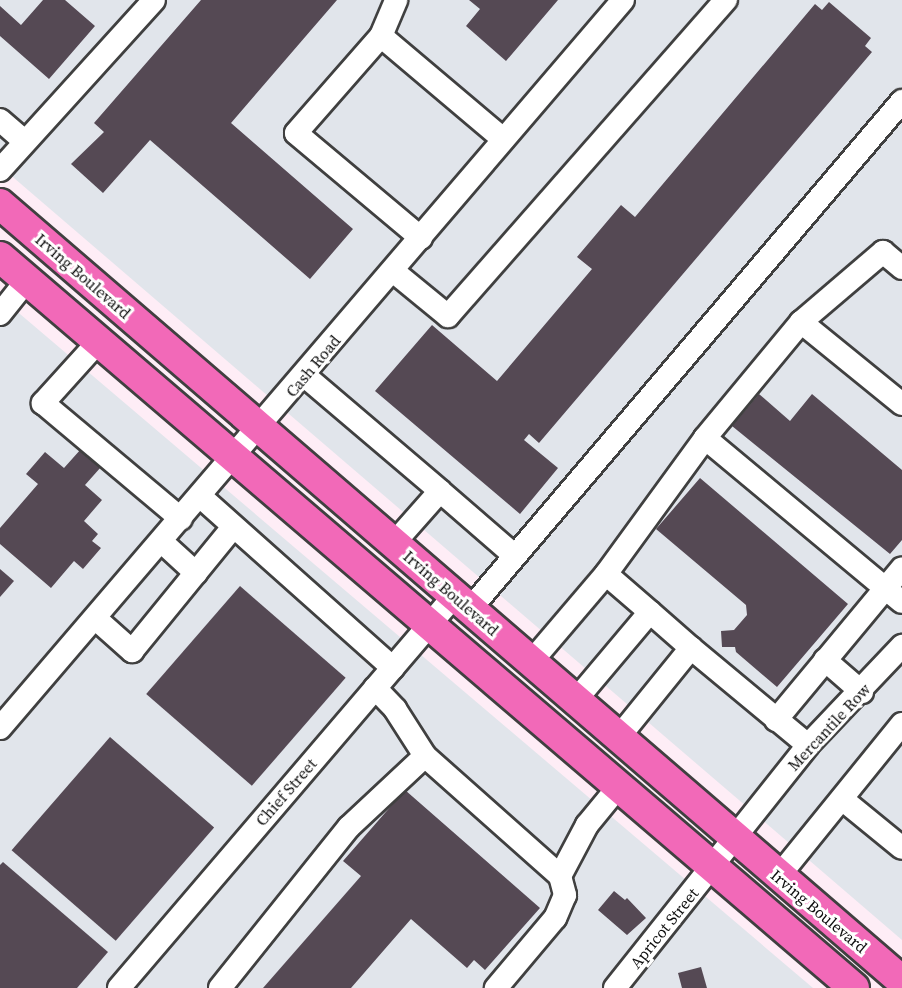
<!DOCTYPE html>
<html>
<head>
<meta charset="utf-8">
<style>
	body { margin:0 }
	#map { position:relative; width:902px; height:988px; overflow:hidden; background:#feedf6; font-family:"Source Serif 4",serif }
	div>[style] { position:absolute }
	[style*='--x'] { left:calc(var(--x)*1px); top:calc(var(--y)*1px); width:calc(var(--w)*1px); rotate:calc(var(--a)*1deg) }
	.industrial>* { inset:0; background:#e1e5eb }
	.building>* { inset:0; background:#554954; transform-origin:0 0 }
	.roads { filter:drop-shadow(2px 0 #404040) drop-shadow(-2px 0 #404040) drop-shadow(0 2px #404040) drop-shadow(0 -2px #404040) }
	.minor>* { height:22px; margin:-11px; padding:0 11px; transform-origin:11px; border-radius:11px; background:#fff }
	.major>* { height:30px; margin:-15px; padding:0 15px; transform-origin:15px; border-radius:15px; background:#f269b8 }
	span { translate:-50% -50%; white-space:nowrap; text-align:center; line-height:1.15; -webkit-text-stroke:6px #fff; paint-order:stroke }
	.street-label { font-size:16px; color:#0d0d0d }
</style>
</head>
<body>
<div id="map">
	<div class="industrial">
		<div style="clip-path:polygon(0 0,902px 0,902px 940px,0 166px)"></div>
		<div style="clip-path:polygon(0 297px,813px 988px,0 988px)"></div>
	</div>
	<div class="building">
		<div style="clip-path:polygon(43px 0,65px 0,95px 26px,49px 79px,0 36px,0 6px,21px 25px)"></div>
		<div style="clip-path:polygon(201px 0,337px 0,231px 123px,353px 229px,310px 279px,150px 140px,103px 193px,71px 164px,104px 132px,94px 123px)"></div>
		<div style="clip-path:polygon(469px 0,558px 0,506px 61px,466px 26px,480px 9px)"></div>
		<div style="clip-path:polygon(829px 2px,871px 38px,865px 46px,872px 52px,539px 443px,529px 434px,524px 440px,558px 468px,520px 514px,375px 391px,432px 325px,497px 381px,592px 269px,577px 257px,621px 205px,635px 217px,815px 4px,822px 10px)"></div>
		<div style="clip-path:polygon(759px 394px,790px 421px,812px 394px,902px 470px,902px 540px,890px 554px,732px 426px)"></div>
		<div style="clip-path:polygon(81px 449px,101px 467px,85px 485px,102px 500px,84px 521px,98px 534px,92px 541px,101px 548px,83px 569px,74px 561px,51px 588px,0 544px,0 528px,38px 484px,26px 474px,45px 452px,64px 468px)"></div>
		<div style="clip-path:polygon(700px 478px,848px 604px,777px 687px,736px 652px,735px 647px,722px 647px,721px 631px,734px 630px,747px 615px,746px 605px,656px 529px)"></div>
		<div style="clip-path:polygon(0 569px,14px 581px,0 597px)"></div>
		<div style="left:240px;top:586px;width:140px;height:143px;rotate:41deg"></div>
		<div style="left:110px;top:737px;width:138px;height:150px;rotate:41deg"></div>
		<div style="clip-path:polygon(405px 790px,540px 908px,485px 970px,474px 960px,467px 968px,411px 919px,351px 988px,263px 988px,361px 876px,343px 861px)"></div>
		<div style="clip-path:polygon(3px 862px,108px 952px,77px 988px,0 988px,0 865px)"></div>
		<div style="clip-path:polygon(614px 891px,625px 900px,627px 898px,646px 918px,627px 935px,598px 910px)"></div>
		<div style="clip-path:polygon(701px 967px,707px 988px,682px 988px,678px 973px)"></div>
	</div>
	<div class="roads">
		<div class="minor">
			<div style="--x:381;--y:36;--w:39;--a:-67"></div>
			<div style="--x:0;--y:120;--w:33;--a:41"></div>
			<div style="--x:0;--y:170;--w:229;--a:-47.8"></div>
			<div style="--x:421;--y:238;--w:163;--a:-140"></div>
			<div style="--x:296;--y:133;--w:129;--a:-48.8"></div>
			<div style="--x:381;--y:36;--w:160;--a:40.2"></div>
			<div style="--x:393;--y:271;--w:71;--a:39.3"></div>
			<div style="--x:448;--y:316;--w:421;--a:-48.7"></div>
			<div style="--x:0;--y:314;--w:43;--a:-51.5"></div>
			<div style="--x:801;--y:322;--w:130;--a:39.1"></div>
			<div style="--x:99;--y:341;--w:84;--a:132.1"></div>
			<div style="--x:43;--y:403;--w:180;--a:40"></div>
			<div style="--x:305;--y:376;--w:177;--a:40.4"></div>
			<div style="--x:440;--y:491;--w:69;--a:131.5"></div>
			<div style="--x:705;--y:438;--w:151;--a:-50.4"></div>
			<div style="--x:801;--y:322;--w:108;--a:-40.5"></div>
			<div style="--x:883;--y:252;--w:25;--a:40"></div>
			<div style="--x:440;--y:491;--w:99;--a:40.9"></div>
			<div style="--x:201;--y:497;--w:257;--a:41.7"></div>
			<div style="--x:162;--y:542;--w:46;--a:42.4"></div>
			<div style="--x:470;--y:609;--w:667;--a:-49.62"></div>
			<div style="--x:95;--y:618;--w:50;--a:41.7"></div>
			<div style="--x:132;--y:651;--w:160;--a:-50.8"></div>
			<div style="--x:691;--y:648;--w:152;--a:39.7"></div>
			<div style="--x:825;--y:660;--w:49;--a:40.9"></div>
			<div style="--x:531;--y:662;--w:116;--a:-49.6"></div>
			<div style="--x:606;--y:574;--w:168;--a:-53.9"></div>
			<div style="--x:705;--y:438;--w:256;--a:39.8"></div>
			<div style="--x:375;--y:688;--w:29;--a:46"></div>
			<div style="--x:395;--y:709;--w:56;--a:57.4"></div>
			<div style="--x:575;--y:701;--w:116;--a:-49.9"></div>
			<div style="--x:650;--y:612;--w:58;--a:-139.2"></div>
			<div style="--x:776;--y:720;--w:197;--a:-50.3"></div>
			<div style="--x:0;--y:728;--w:958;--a:-49.44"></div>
			<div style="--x:618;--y:738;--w:116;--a:-51"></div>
			<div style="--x:691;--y:648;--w:55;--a:-138.7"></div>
			<div style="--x:842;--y:799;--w:77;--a:39.2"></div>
			<div style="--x:560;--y:876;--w:58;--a:-62.1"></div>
			<div style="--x:587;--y:825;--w:50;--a:-50.6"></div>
			<div style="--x:778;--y:877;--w:197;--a:-51"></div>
			<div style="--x:119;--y:988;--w:516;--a:-49.48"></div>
			<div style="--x:220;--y:988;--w:206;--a:-51.3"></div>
			<div style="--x:349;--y:827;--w:104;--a:-43.1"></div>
			<div style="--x:425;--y:756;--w:181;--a:41.6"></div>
			<div style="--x:560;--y:876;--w:20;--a:75"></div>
			<div style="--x:565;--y:895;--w:25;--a:113"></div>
			<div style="--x:555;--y:918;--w:92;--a:130.1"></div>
			<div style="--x:615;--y:988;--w:310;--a:-51.5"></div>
			<div style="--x:808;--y:745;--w:137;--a:-46.5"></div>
		</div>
		<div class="major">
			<div style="--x:0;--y:204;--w:1191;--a:40.74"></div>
			<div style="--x:0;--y:257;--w:1124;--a:40.56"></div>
		</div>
	</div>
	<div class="street-label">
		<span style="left:83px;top:276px;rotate:41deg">Irving Boulevard</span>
		<span style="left:313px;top:366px;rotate:-50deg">Cash Road</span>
		<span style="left:451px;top:593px;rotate:41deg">Irving Boulevard</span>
		<span style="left:829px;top:727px;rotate:-47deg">Mercantile Row</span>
		<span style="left:286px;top:792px;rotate:-49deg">Chief Street</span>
		<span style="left:819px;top:911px;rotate:40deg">Irving Boulevard</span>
		<span style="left:664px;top:928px;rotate:-51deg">Apricot Street</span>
	</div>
</div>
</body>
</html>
